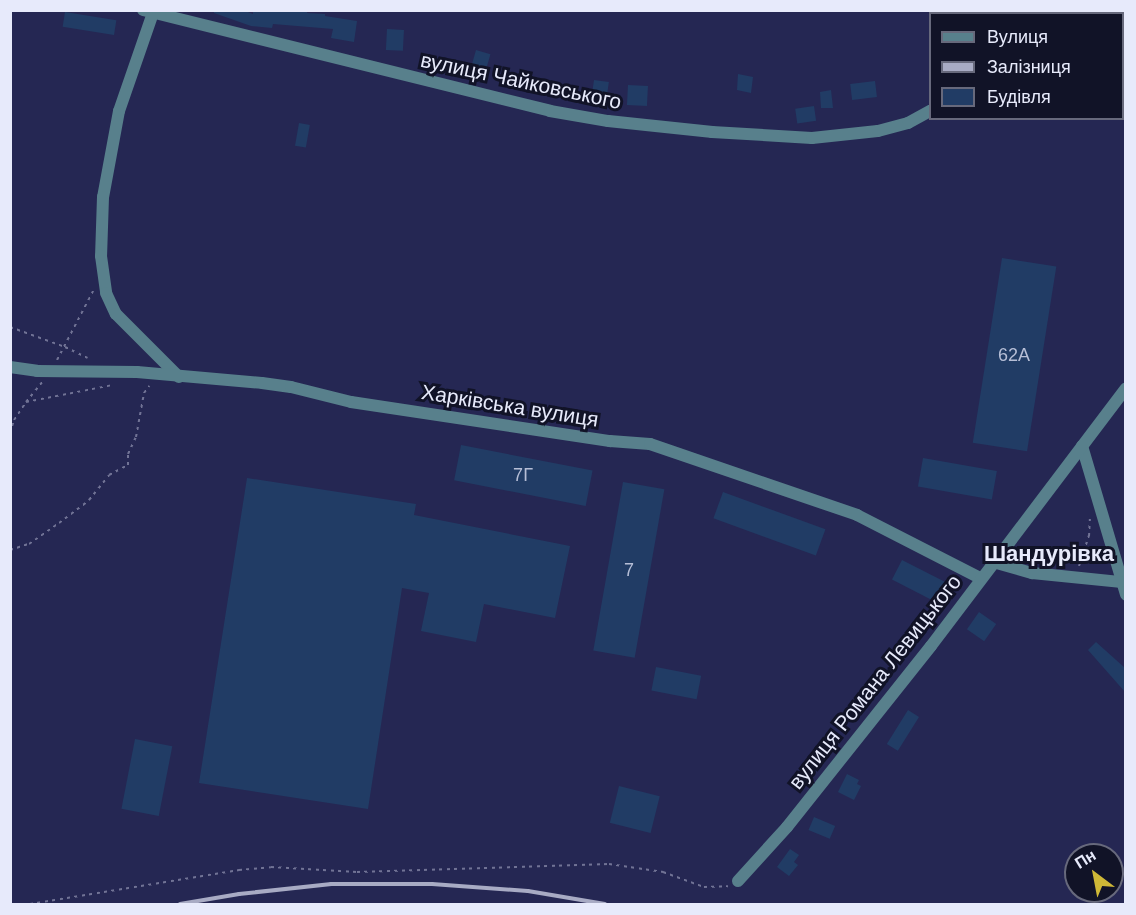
<!DOCTYPE html>
<html>
<head>
<meta charset="utf-8">
<style>
	body { margin:0 }
	#map { position:relative; width:1136px; height:915px; overflow:hidden; background:#252753; font-family:Arial,sans-serif }
	div>[style] { position:absolute }
	[style*='--x'] { left:calc(var(--x)*1px); top:calc(var(--y)*1px); width:calc(var(--w)*1px); rotate:calc(var(--a)*1deg) }
	.building>* { inset:0; background:#213c65; transform-origin:0 0 }
	.path>* { height:2px; margin-top:-1px; transform-origin:0; background:repeating-linear-gradient(90deg,#717395 0 3px,transparent 0 7.5px) }
	.street>* { height:12px; margin:-6px; padding:0 6px; transform-origin:6px; border-radius:6px; background:#58808c }
	.rail>* { height:4px; margin:-2px; padding:0 2px; transform-origin:2px; border-radius:2px; background:#a8abc4 }
	span { translate:-50% -50%; white-space:nowrap; text-align:center; line-height:1.15; -webkit-text-stroke:6px #111327; paint-order:stroke }
	.number-label { font-size:18px; color:#b6bed6 }
	.number-label span { -webkit-text-stroke-width:0 }
	.street-label { font-size:21px; color:#e7eafb }
	.neighbourhood-label { font-size:22px; color:#e7eafb; font-weight:700 }
	.frame { position:absolute; inset:0; border:12px solid #e7eafb; pointer-events:none }
	.legend { position:absolute; left:929px; top:12px; width:195px; height:108px; box-sizing:border-box; background:#111327; border:2px solid #67697c; margin:0; padding:8px 10px; list-style:none; font-size:18px; color:#e7eafb }
	.legend li { display:flex; align-items:center; gap:12px; height:30px }
	.legend b { width:30px; border:2px solid #67697c }
	.north { position:absolute; left:1064px; top:843px; width:60px; height:60px; box-sizing:border-box; background:#111327; border:2px solid #67697c; border-radius:50%; rotate:328deg; font-size:16px; font-weight:700; line-height:24px; text-align:center; color:#e7eafb }
	.north::after { content:''; display:block; margin:auto; width:21px; height:27px; background:#cfb837; clip-path:polygon(50% 0,100% 100%,50% 72%,0 100%) }
</style>
</head>
<body>
<div id="map">
	<div class="building">
		<div style="clip-path:polygon(214px 10px,243px 10px,253px 14px,253px 10px,308px 10px,307px 13px,325px 14px,325px 16px,357px 21px,354px 42px,331px 38px,333px 29px,273px 24px,272px 28px,251px 26px,214px 13px)"></div>
		<div style="left:65px;top:12px;width:52px;height:15px;rotate:9deg"></div>
		<div style="left:387px;top:29px;width:17px;height:21px;rotate:3deg"></div>
		<div style="left:476px;top:50px;width:15px;height:28px;rotate:16deg"></div>
		<div style="clip-path:polygon(738px 74px,753px 77px,751px 93px,737px 90px)"></div>
		<div style="left:594px;top:80px;width:15px;height:19px;rotate:8deg"></div>
		<div style="left:875px;top:81px;width:16px;height:25px;rotate:83deg"></div>
		<div style="left:628px;top:85px;width:20px;height:20px;rotate:3deg"></div>
		<div style="clip-path:polygon(831px 90px,833px 108px,821px 108px,820px 92px)"></div>
		<div style="left:814px;top:106px;width:15px;height:19px;rotate:82deg"></div>
		<div style="left:299px;top:123px;width:11px;height:23px;rotate:10deg"></div>
		<div style="left:1002px;top:258px;width:55px;height:187px;rotate:9deg"></div>
		<div style="left:461px;top:445px;width:134px;height:36px;rotate:11deg"></div>
		<div style="left:923px;top:458px;width:75px;height:29px;rotate:10deg"></div>
		<div style="clip-path:polygon(247px 478px,416px 504px,414px 515px,570px 546px,555px 618px,484px 604px,476px 642px,421px 631px,429px 593px,402px 588px,368px 809px,199px 783px)"></div>
		<div style="left:623px;top:482px;width:42px;height:171px;rotate:10deg"></div>
		<div style="left:723px;top:492px;width:109px;height:28px;rotate:20deg"></div>
		<div style="left:902px;top:560px;width:48px;height:22px;rotate:27deg"></div>
		<div style="left:979px;top:612px;width:21px;height:21px;rotate:35deg"></div>
		<div style="clip-path:polygon(1096px 642px,1125px 668px,1125px 692px,1088px 650px)"></div>
		<div style="left:656px;top:667px;width:46px;height:24px;rotate:11deg"></div>
		<div style="left:908px;top:710px;width:13px;height:40px;rotate:32deg"></div>
		<div style="left:135px;top:739px;width:38px;height:71px;rotate:11deg"></div>
		<div style="clip-path:polygon(847px 774px,859px 780px,857px 784px,861px 786px,854px 800px,838px 792px)"></div>
		<div style="left:619px;top:786px;width:42px;height:38px;rotate:14deg"></div>
		<div style="left:814px;top:817px;width:23px;height:14px;rotate:23deg"></div>
		<div style="clip-path:polygon(790px 849px,799px 855px,794px 862px,798px 865px,789px 876px,777px 867px)"></div>
	</div>
	<div class="path">
		<div style="--x:10;--y:327;--w:59;--a:20"></div>
		<div style="--x:65;--y:347;--w:25;--a:26"></div>
		<div style="--x:57;--y:360;--w:78;--a:-62.4"></div>
		<div style="--x:26;--y:402;--w:26;--a:-51"></div>
		<div style="--x:10;--y:433;--w:14;--a:-73"></div>
		<div style="--x:14;--y:420;--w:22;--a:-56"></div>
		<div style="--x:26;--y:402;--w:89;--a:-11.1"></div>
		<div style="--x:10;--y:550;--w:20;--a:-18"></div>
		<div style="--x:29;--y:544;--w:37;--a:-35"></div>
		<div style="--x:59;--y:523;--w:38;--a:-37"></div>
		<div style="--x:89;--y:500;--w:32;--a:-51"></div>
		<div style="--x:109;--y:475;--w:21;--a:-28"></div>
		<div style="--x:128;--y:465;--w:11;--a:-90"></div>
		<div style="--x:128;--y:454;--w:19;--a:-65"></div>
		<div style="--x:136;--y:437;--w:45;--a:-79.7"></div>
		<div style="--x:144;--y:393;--w:9;--a:-54"></div>
		<div style="--x:1079;--y:566;--w:32;--a:-72"></div>
		<div style="--x:1089;--y:536;--w:17;--a:-87"></div>
		<div style="--x:30;--y:904;--w:212;--a:-9.2"></div>
		<div style="--x:239;--y:870;--w:32;--a:-5"></div>
		<div style="--x:271;--y:867;--w:86;--a:3.3"></div>
		<div style="--x:357;--y:872;--w:252;--a:-1.8"></div>
		<div style="--x:609;--y:864;--w:55;--a:8.4"></div>
		<div style="--x:663;--y:872;--w:44;--a:20.1"></div>
		<div style="--x:704;--y:887;--w:24;--a:-2"></div>
	</div>
	<div class="street">
		<div style="--x:143;--y:10;--w:419;--a:13.9"></div>
		<div style="--x:550;--y:111;--w:59;--a:9.8"></div>
		<div style="--x:608;--y:121;--w:105;--a:6"></div>
		<div style="--x:712;--y:132;--w:100;--a:3.4"></div>
		<div style="--x:812;--y:138;--w:66;--a:-6.1"></div>
		<div style="--x:878;--y:131;--w:31;--a:-15"></div>
		<div style="--x:908;--y:123;--w:25;--a:-29"></div>
		<div style="--x:154;--y:10;--w:107;--a:109.1"></div>
		<div style="--x:119;--y:111;--w:87;--a:100.5"></div>
		<div style="--x:103;--y:197;--w:59;--a:91.9"></div>
		<div style="--x:101;--y:256;--w:37;--a:82"></div>
		<div style="--x:106;--y:293;--w:23;--a:65"></div>
		<div style="--x:116;--y:314;--w:89;--a:45"></div>
		<div style="--x:951;--y:10;--w:4;--a:63"></div>
		<div style="--x:1122;--y:23;--w:4;--a:-27"></div>
		<div style="--x:10;--y:367;--w:27;--a:8"></div>
		<div style="--x:37;--y:371;--w:100;--a:0.6"></div>
		<div style="--x:137;--y:372;--w:125;--a:5"></div>
		<div style="--x:262;--y:383;--w:29;--a:8"></div>
		<div style="--x:291;--y:387;--w:62;--a:14"></div>
		<div style="--x:351;--y:402;--w:262;--a:8.6"></div>
		<div style="--x:610;--y:441;--w:40;--a:4.3"></div>
		<div style="--x:650;--y:444;--w:219;--a:18.9"></div>
		<div style="--x:857;--y:515;--w:138;--a:27.1"></div>
		<div style="--x:1082;--y:446;--w:155;--a:73.5"></div>
		<div style="--x:993;--y:562;--w:41;--a:15.8"></div>
		<div style="--x:1032;--y:573;--w:88;--a:5.8"></div>
		<div style="--x:738;--y:881;--w:73;--a:-47.8"></div>
		<div style="--x:787;--y:827;--w:231;--a:-51.5"></div>
		<div style="--x:931;--y:646;--w:323;--a:-52.9"></div>
	</div>
	<div class="rail">
		<div style="--x:180;--y:904;--w:60;--a:-9.6"></div>
		<div style="--x:239;--y:894;--w:93;--a:-6.2"></div>
		<div style="--x:331;--y:884;--w:101;--a:0"></div>
		<div style="--x:432;--y:884;--w:96;--a:4.2"></div>
		<div style="--x:528;--y:891;--w:78;--a:9.6"></div>
	</div>
	<div class="number-label">
		<span style="left:1014px;top:355px">62А</span>
		<span style="left:523px;top:475px">7Г</span>
		<span style="left:629px;top:570px">7</span>
	</div>
	<div class="street-label">
		<span style="left:521px;top:81px;rotate:12deg">вулиця Чайковського</span>
		<span style="left:510px;top:406px;rotate:9deg">Харківська вулиця</span>
		<span style="left:875px;top:682px;rotate:-52deg">вулиця Романа Левицького</span>
	</div>
	<div class="neighbourhood-label">
		<span style="left:1049px;top:554px">Шандурівка</span>
	</div>
	<div class="frame"></div>
	<ul class="legend">
	<li><b style="height:8px;background:#58808c"></b>Вулиця</li>
	<li><b style="height:8px;background:#a8abc4"></b>Залізниця</li>
	<li><b style="height:16px;background:#213c65"></b>Будівля</li>
	</ul>
	<div class="north">Пн</div>
</div>
</body>
</html>
